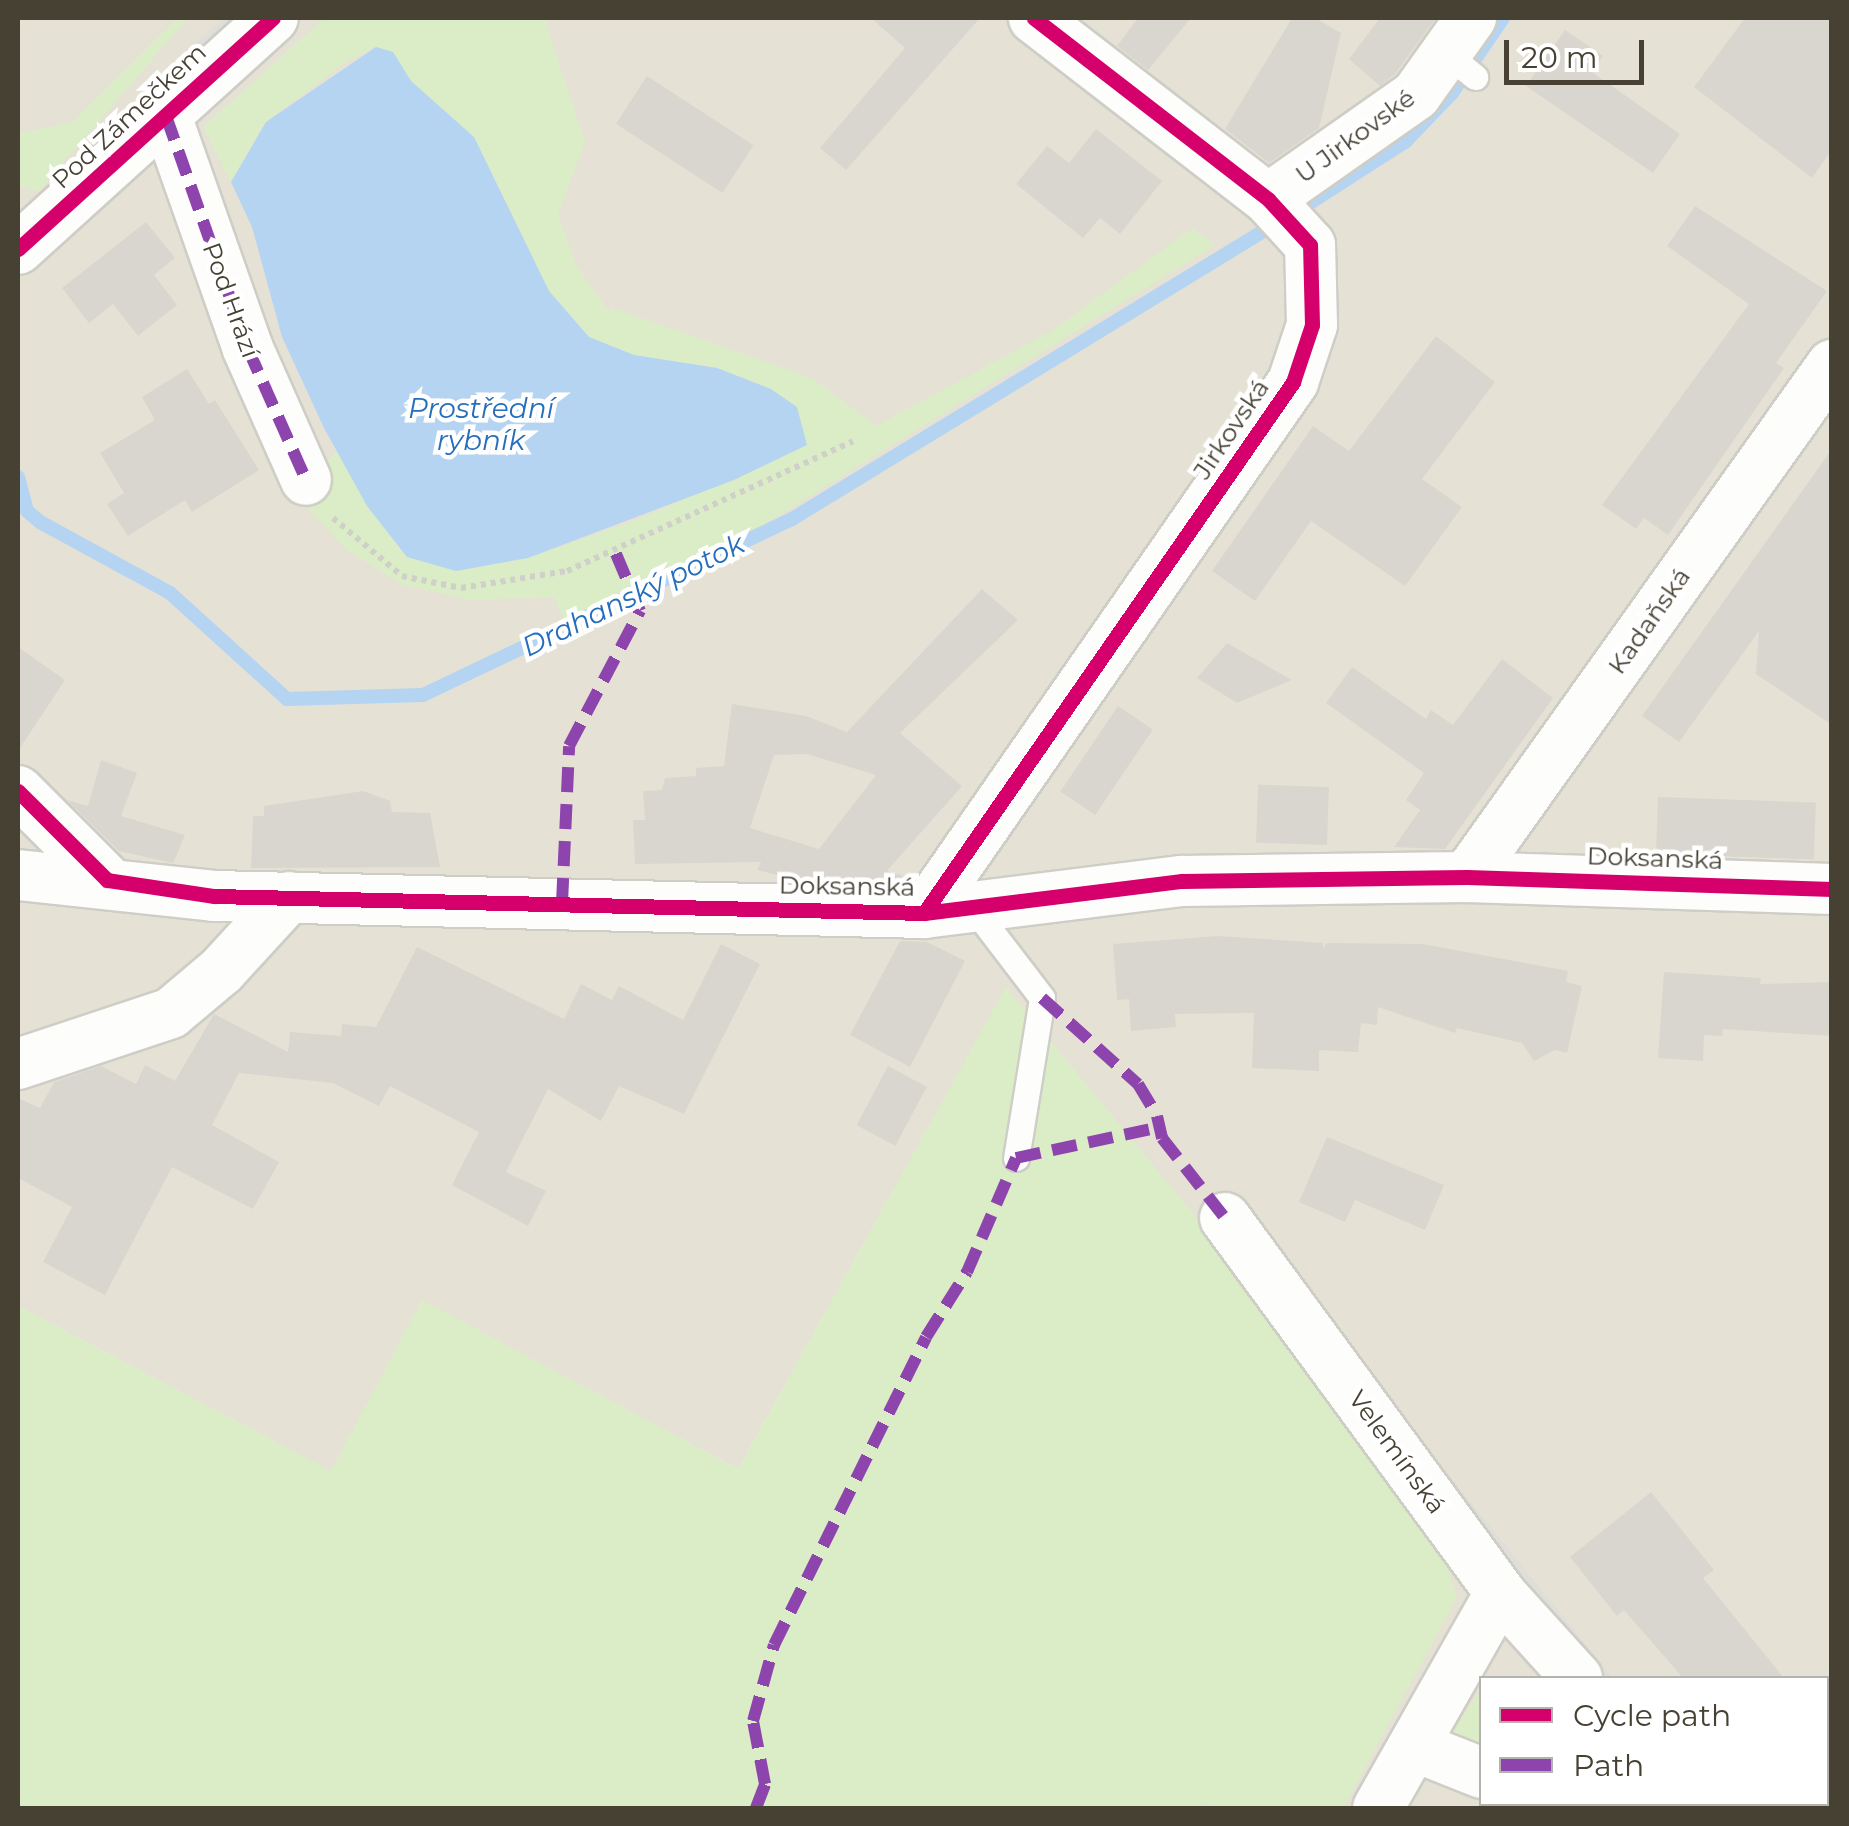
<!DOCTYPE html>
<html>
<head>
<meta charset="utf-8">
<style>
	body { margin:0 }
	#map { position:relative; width:1849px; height:1826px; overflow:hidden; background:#f0efe8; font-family:Montserrat,sans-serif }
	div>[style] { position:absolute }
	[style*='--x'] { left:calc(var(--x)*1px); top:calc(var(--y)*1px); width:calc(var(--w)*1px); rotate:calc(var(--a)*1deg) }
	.residential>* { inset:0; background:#e5e2d5 }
	.green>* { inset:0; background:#daedc6 }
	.parking>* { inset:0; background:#dfded8; transform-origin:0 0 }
	.water>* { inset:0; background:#b5d4f2 }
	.stream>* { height:14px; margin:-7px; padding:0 7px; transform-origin:7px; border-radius:7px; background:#b5d4f2 }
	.building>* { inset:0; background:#d8d6cf; transform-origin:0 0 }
	.path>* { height:6px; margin-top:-3px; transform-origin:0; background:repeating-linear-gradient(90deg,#d1cfc9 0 5px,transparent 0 10px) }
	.roads { filter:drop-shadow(2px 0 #cecdc6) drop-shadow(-2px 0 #cecdc6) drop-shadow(0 2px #cecdc6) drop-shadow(0 -2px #cecdc6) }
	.lane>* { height:25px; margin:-12.5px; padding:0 12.5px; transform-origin:12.5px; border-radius:12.5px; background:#fdfdfc }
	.street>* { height:50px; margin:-25px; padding:0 25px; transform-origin:25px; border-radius:25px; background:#fdfdfc }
	.quiet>* { height:12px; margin-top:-6px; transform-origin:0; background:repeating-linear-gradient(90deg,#8e44ad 0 25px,transparent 0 37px) }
	.cycleway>* { height:15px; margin:-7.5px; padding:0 7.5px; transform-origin:7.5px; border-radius:7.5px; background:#d6006c }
	span { translate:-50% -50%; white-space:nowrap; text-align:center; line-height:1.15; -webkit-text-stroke:9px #fff; paint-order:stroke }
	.street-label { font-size:25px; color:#474134 }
	.water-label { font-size:28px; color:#246ebc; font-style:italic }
	.frame { position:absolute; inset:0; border:20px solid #474134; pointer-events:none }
	.legend { position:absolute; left:1479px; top:1676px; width:350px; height:130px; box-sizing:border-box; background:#fff; border:2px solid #b5b3ae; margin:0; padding:12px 18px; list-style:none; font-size:30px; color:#474134 }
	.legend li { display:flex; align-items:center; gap:20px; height:50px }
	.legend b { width:50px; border:2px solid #b5b3ae }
	.scale { position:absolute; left:1504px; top:40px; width:140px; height:45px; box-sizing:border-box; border:5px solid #474134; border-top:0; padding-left:12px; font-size:30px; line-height:35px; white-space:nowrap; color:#474134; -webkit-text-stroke:8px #fff; paint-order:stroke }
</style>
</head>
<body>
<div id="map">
	<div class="residential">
		<div style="clip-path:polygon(evenodd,18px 18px,1831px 18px,1831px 1808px,1043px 1808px,1006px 988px,738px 1469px,422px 1301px,332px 1472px,18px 1306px,18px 18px,1482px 1678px,1826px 1678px,1826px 1804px,1482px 1804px,1482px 1678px)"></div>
	</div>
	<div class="green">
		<div style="clip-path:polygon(178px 18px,188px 18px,39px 191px,18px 186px,18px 134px,72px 122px)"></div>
		<div style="clip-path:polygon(325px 18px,550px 18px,546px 25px,585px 142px,558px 214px,576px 265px,609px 312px,611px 307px,814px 379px,876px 426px,1050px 332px,1193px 228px,1215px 245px,758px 528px,565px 622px,554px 597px,472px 600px,403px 585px,347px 550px,293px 492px,337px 452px,367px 506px,407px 557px,456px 571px,528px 558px,644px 517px,807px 445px,771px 389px,717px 368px,634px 355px,589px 337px,549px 291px,474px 137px,411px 81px,393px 52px,375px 47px,343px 64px,266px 122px,231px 182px,203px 127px)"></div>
		<div style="clip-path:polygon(1006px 987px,1421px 1490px,1457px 1597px,1343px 1808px,1217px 1808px,1204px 1803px,1201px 1808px,18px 1808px,18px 1306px,331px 1471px,422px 1300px,738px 1469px)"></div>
		<div style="clip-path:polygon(1481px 1690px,1481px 1747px,1451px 1733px)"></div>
	</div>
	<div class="parking">
		<div style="clip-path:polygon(224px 18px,247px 18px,162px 92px,154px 81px)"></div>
		<div style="left:1439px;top:1463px;width:276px;height:19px;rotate:51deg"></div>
	</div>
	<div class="water">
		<div style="clip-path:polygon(376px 47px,393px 52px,411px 81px,474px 137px,549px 291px,589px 337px,634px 355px,717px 368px,771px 389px,797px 407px,807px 445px,734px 480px,528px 558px,456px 571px,407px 557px,367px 506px,324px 428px,282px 337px,252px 227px,231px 182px,266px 122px)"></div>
	</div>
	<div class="stream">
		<div style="--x:1308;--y:204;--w:117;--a:-32.7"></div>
		<div style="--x:1406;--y:141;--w:66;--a:-46.2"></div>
		<div style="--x:1452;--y:93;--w:91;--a:-55.8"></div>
		<div style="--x:18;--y:477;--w:35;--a:75"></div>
		<div style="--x:27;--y:511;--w:17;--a:40"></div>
		<div style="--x:40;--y:522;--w:148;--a:28.6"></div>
		<div style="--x:170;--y:593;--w:158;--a:42.2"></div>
		<div style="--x:287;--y:699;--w:136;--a:-1.7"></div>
		<div style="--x:423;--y:695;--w:409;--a:-25.5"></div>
		<div style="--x:792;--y:519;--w:551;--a:-31.41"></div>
	</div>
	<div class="building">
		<div style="clip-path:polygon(871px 18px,980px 18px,846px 170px,820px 148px,905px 48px)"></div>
		<div style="clip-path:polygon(1138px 18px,1191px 18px,1148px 70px,1117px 46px)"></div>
		<div style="clip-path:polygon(1292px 18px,1315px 18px,1341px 33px,1319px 128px,1269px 163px,1225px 129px)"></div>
		<div style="clip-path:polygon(1380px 18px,1436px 18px,1395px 74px,1380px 86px,1349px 59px)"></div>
		<div style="clip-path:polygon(1745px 18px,1832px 18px,1832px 150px,1812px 178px,1694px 87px)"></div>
		<div style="clip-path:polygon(1565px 30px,1603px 56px,1592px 72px,1680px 134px,1653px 173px,1526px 86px)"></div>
		<div style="left:647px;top:76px;width:127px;height:57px;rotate:33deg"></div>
		<div style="clip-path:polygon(1096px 129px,1162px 181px,1120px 234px,1100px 218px,1083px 238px,1016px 184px,1047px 146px,1069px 163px)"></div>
		<div style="clip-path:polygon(1695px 206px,1827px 291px,1776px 363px,1784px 368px,1668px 535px,1644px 518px,1636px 529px,1602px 505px,1749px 304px,1667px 246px)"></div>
		<div style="clip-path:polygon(146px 222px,175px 258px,154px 275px,177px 305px,138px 336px,113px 304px,89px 323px,62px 288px)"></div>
		<div style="clip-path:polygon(1436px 336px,1495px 382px,1422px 479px,1462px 507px,1405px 586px,1311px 521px,1255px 601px,1212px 571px,1313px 426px,1349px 451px)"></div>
		<div style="clip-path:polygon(187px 369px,209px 404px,215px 400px,259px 470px,192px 512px,185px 500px,128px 536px,107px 504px,124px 493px,100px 453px,155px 420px,142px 397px)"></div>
		<div style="clip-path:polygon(1832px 449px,1832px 725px,1756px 674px,1759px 631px,1679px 742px,1642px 716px)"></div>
		<div style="clip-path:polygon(evenodd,982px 589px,1018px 620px,900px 733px,962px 786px,887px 871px,903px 876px,901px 884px,802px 881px,757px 870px,761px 862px,635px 864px,633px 820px,645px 820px,643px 791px,662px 790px,665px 778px,696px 776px,696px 768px,724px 766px,732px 704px,806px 716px,847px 732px,982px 589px,807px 754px,876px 775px,819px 849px,750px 828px,774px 755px,807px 754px)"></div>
		<div style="clip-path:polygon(1227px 643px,1292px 680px,1237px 703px,1197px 678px)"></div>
		<div style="clip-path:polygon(18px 647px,65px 680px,18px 751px)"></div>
		<div style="clip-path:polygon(1502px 659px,1553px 698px,1445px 849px,1394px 847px,1420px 810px,1406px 800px,1424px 773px,1326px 703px,1352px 667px,1426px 719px,1431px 710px,1453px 725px)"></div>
		<div style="left:1118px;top:706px;width:42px;height:103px;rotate:34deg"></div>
		<div style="clip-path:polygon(101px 760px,137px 773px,121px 816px,185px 835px,173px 863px,119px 851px,67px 800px,88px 806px)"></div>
		<div style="left:1329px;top:787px;width:58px;height:71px;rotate:92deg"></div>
		<div style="clip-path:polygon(363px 791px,390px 801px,392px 812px,430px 813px,440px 867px,251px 868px,253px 816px,264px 816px,264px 806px)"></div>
		<div style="left:1658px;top:797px;width:158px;height:57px;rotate:2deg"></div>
		<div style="clip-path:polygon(1218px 936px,1323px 943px,1323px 949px,1327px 943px,1423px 944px,1568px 971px,1566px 982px,1582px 986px,1567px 1053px,1555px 1050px,1534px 1061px,1522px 1043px,1457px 1028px,1455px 1033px,1378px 1007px,1377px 1025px,1361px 1023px,1358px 1052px,1319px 1050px,1319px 1071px,1252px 1068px,1254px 1013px,1175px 1014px,1176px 1027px,1131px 1031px,1129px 999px,1117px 1000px,1113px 944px)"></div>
		<div style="clip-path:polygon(900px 941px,927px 942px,965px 961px,910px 1067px,850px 1035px)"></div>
		<div style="clip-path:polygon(721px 944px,760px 964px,684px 1114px,619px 1086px,601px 1121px,548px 1089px,506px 1172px,546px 1191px,528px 1226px,452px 1185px,479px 1132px,390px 1086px,379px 1106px,333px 1083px,239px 1073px,212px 1125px,279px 1162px,253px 1209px,172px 1167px,105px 1295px,43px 1262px,72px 1207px,18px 1178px,18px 1098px,40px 1108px,54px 1082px,101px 1066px,136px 1084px,145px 1065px,175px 1081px,214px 1014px,288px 1052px,290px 1032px,341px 1036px,342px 1024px,376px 1027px,417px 947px,564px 1019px,581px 984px,612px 1000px,619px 986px,683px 1020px)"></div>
		<div style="clip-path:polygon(1664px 972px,1761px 978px,1760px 984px,1832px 982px,1832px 1036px,1723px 1029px,1722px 1036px,1704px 1035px,1703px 1061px,1658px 1058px)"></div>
		<div style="left:888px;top:1066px;width:44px;height:67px;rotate:28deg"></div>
		<div style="clip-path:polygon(1327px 1137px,1444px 1185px,1425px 1230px,1355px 1200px,1345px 1222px,1299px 1202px)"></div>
		<div style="clip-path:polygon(1651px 1492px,1714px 1570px,1703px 1578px,1784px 1678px,1683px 1678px,1624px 1610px,1617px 1616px,1570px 1557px)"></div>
	</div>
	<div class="path">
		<div style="--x:333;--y:518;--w:90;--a:40"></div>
		<div style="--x:402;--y:576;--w:60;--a:11.5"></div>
		<div style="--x:461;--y:588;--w:107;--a:-9.1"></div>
		<div style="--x:567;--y:571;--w:314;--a:-24.4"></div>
	</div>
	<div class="roads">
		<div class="lane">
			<div style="--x:1448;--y:55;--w:35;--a:39"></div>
			<div style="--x:971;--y:905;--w:117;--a:52.6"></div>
			<div style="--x:1042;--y:998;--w:162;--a:99.2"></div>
		</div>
		<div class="street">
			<div style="--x:166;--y:116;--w:247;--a:70.6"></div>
			<div style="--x:248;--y:349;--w:143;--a:66.1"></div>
			<div style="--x:1268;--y:199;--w:181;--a:-35.1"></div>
			<div style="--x:1416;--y:95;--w:95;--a:-54.5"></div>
			<div style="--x:18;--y:249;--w:344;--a:-42.2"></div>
			<div style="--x:18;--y:791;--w:126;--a:45"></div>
			<div style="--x:18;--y:875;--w:197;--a:6.1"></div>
			<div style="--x:214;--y:896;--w:710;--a:1.37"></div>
			<div style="--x:924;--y:913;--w:260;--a:-7.1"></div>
			<div style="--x:1182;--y:881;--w:285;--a:-0.8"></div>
			<div style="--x:1467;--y:877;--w:365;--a:1.9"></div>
			<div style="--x:1467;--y:877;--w:629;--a:-54.52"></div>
			<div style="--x:924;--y:913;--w:647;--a:-55.2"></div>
			<div style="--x:1293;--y:382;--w:60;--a:-71.6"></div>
			<div style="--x:1312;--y:325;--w:80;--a:-91.4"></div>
			<div style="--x:1310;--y:245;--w:62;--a:-132.4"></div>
			<div style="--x:1268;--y:199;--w:296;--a:-142.3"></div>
			<div style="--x:18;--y:1064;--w:161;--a:-18.4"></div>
			<div style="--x:171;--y:1013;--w:67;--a:-40.1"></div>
			<div style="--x:222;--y:970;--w:99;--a:-47.5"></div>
			<div style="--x:1225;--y:1218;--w:465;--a:53.7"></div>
			<div style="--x:1500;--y:1593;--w:115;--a:47.8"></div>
			<div style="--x:1414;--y:1746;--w:73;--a:21.7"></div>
			<div style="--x:1557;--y:1804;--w:14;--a:17"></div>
			<div style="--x:1689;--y:1804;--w:6;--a:45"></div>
			<div style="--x:1378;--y:1808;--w:247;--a:-60.4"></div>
		</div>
	</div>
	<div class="quiet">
		<div style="--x:166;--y:116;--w:247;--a:70.6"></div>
		<div style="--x:248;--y:349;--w:143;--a:66.1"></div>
		<div style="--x:562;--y:903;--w:157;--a:-87.4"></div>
		<div style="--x:569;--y:746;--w:153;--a:-62.3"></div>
		<div style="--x:640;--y:611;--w:67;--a:-112.8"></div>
		<div style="--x:1042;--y:998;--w:129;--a:41.9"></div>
		<div style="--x:1138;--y:1084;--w:37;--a:59"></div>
		<div style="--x:1157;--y:1116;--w:23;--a:77"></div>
		<div style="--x:1162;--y:1138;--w:102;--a:51.8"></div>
		<div style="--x:756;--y:1808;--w:26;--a:-69"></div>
		<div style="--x:765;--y:1784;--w:64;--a:-100.8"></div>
		<div style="--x:753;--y:1721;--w:79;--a:-74.6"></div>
		<div style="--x:774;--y:1645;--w:343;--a:-63.7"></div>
		<div style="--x:926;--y:1337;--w:77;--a:-57.8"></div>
		<div style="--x:967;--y:1272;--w:124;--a:-66.7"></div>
		<div style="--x:1016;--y:1158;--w:147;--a:-12.1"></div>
	</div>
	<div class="cycleway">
		<div style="--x:18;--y:249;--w:344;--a:-42.2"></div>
		<div style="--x:18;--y:791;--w:126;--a:45"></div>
		<div style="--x:107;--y:880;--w:108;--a:8.5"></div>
		<div style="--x:214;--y:896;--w:710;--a:1.37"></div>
		<div style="--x:924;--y:913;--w:260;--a:-7.1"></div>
		<div style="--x:1182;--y:881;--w:285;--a:-0.8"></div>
		<div style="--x:1467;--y:877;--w:365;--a:1.9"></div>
		<div style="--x:924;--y:913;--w:647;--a:-55.2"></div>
		<div style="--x:1293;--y:382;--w:60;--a:-71.6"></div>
		<div style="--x:1312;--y:325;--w:80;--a:-91.4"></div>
		<div style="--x:1310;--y:245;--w:62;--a:-132.4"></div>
		<div style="--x:1268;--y:199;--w:296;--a:-142.3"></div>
	</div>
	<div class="street-label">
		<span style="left:129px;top:116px;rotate:-43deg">Pod Zámečkem</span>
		<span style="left:1355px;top:136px;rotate:-36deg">U Jirkovské</span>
		<span style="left:231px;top:300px;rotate:70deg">Pod Hrází</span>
		<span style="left:1231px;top:429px;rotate:-56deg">Jirkovská</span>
		<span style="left:1649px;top:621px;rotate:-55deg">Kadaňská</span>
		<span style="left:1655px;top:858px;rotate:2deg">Doksanská</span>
		<span style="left:847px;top:886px;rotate:1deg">Doksanská</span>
		<span style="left:1397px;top:1452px;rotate:54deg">Velemínská</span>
	</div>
	<div class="water-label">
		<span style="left:481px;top:424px">Prostřední<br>rybník</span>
		<span style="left:633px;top:595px;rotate:-26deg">Drahanský potok</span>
	</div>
	<div class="frame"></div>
	<ul class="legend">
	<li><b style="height:12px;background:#d6006c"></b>Cycle path</li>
	<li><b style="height:12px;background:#8e44ad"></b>Path</li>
	</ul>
	<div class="scale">20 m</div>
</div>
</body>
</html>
